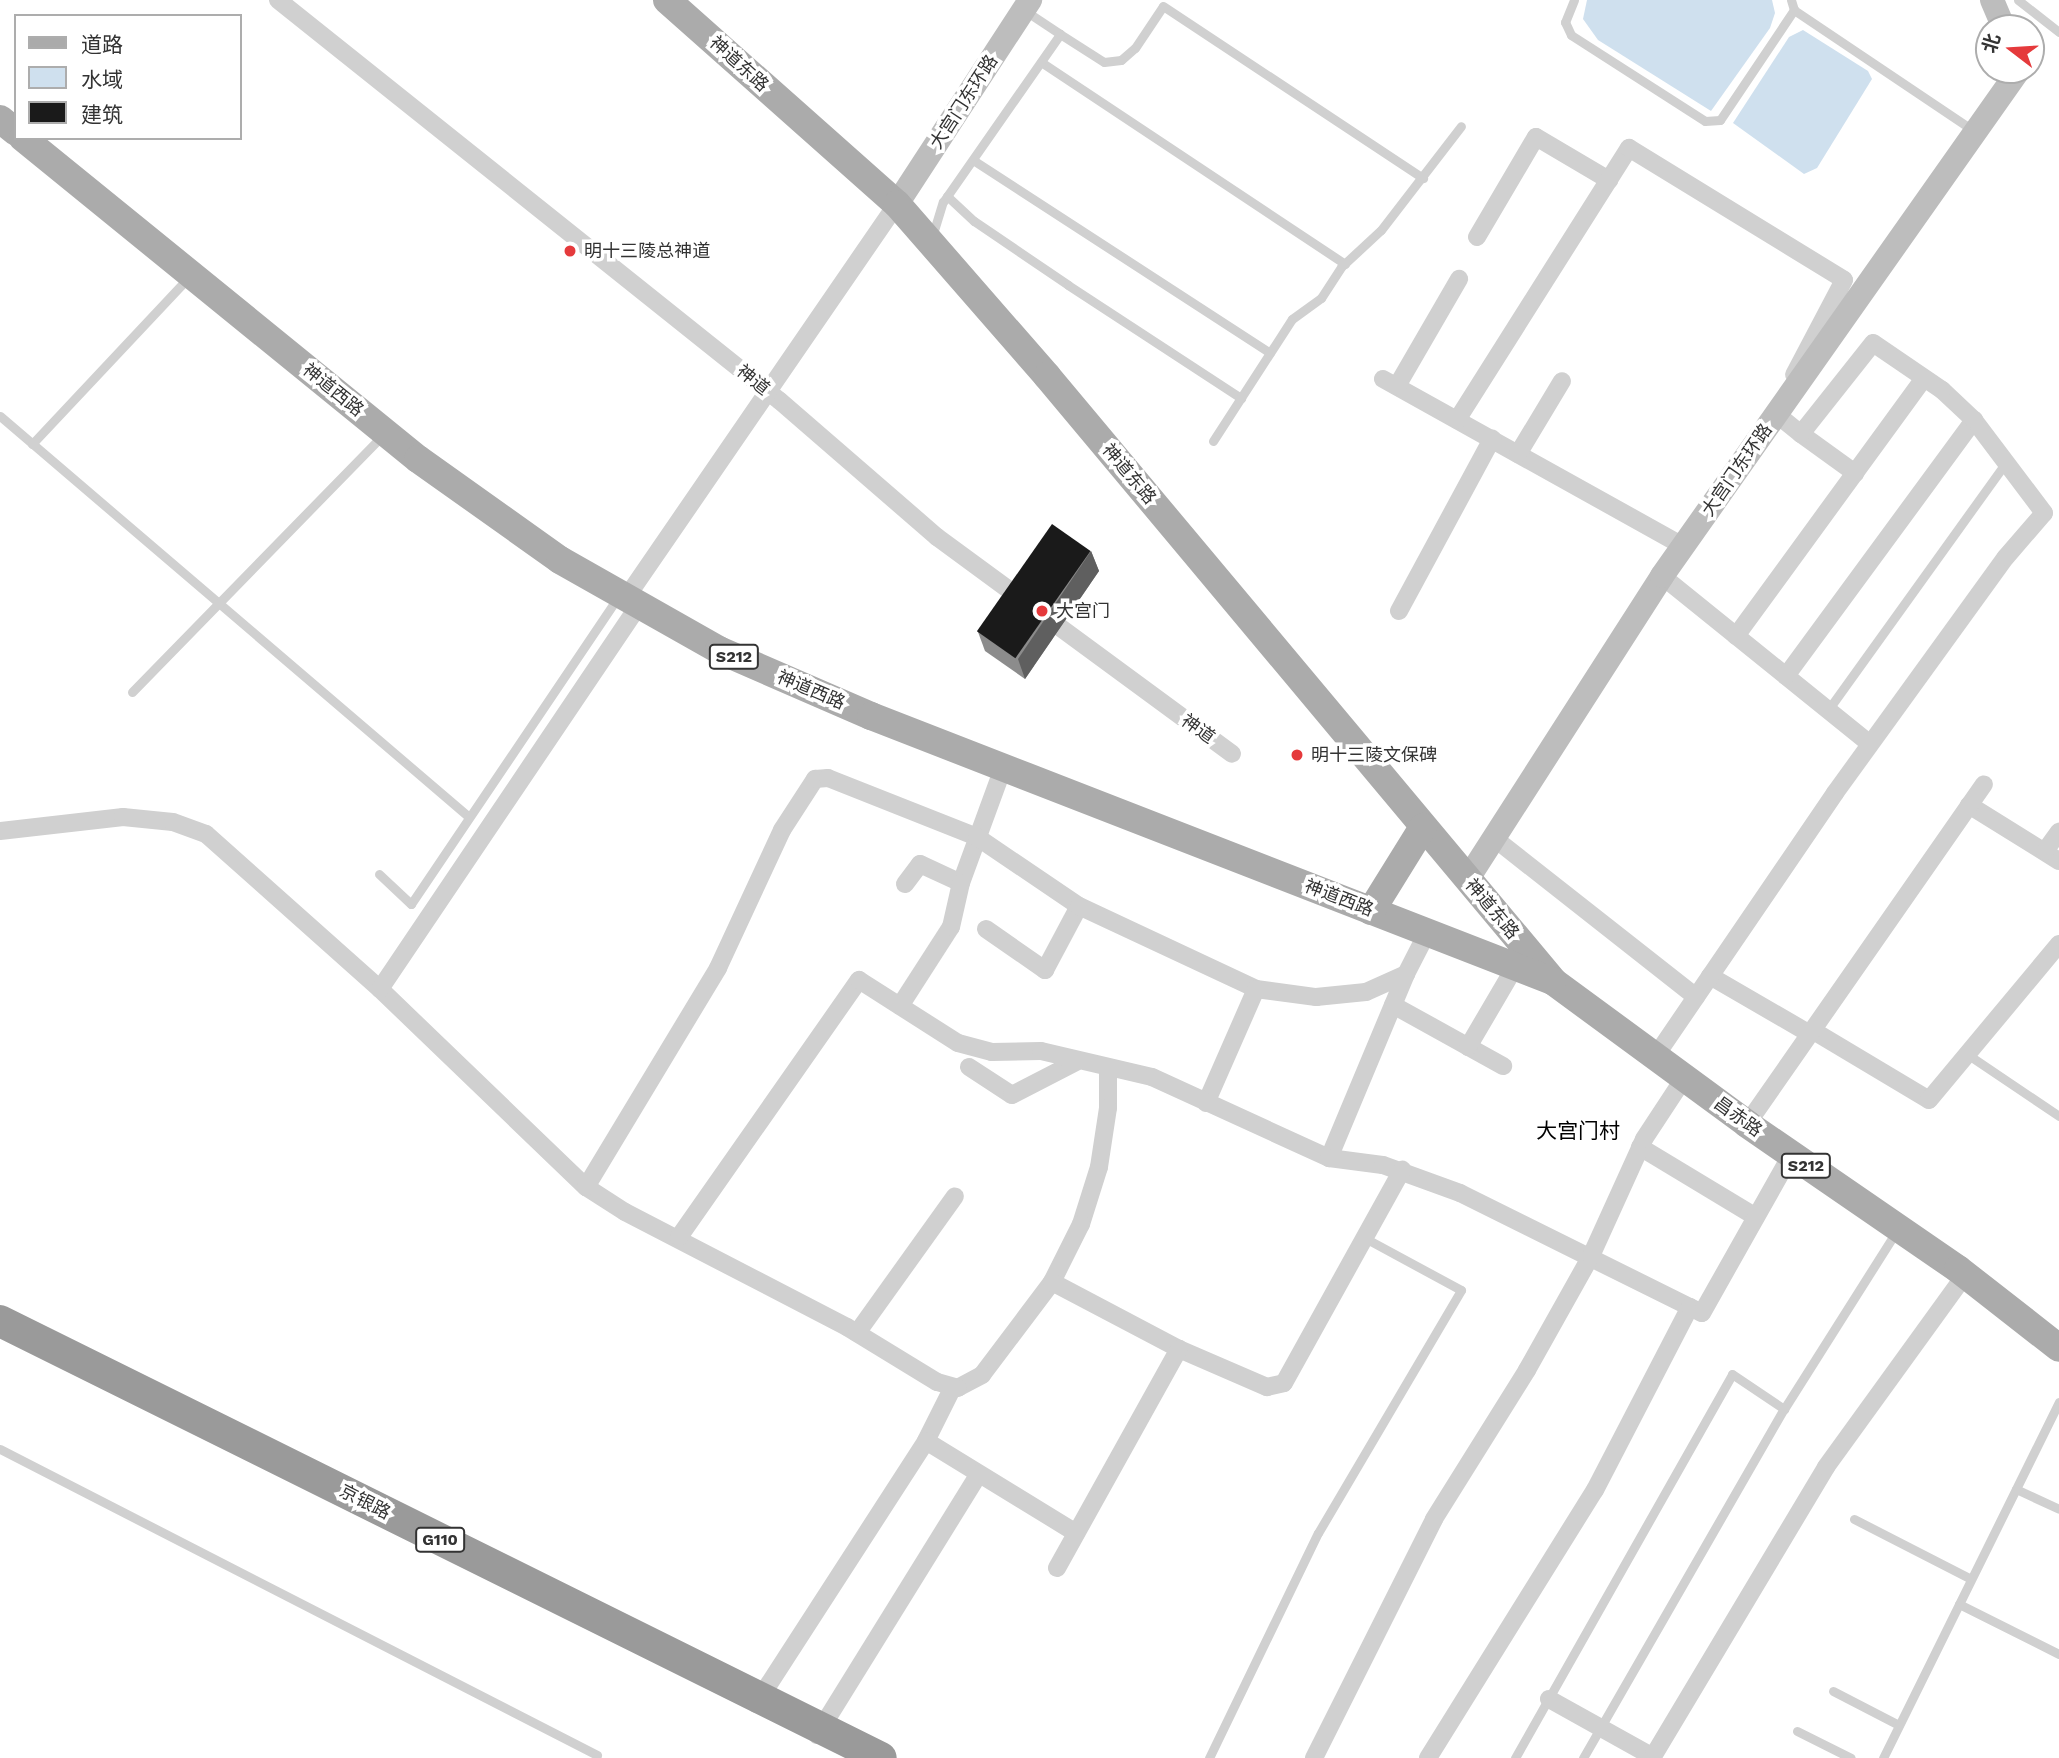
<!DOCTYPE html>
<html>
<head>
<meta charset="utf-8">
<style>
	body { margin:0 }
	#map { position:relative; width:2059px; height:1758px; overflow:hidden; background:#fff; font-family:"Work Sans","Noto Sans SC",sans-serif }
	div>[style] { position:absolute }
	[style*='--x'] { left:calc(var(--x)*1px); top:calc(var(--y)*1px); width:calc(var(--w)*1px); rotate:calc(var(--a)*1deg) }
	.water>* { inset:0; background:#cfe0ee }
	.lane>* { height:9px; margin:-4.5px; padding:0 4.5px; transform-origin:4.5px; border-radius:4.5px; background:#d0d0d0 }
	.street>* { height:18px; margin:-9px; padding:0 9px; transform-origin:9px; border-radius:9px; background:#d0d0d0 }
	.secondary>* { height:24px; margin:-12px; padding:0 12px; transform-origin:12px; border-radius:12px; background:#bdbdbd }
	.primary>* { height:28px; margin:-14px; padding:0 14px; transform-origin:14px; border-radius:14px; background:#ababab }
	.highway>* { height:32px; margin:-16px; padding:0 16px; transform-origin:16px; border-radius:16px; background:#9a9a9a }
	.wall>* { inset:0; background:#8c8c8c }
	.shaded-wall>* { inset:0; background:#5f5f5f }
	.building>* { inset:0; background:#1a1a1a; transform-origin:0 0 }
	.dots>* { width:19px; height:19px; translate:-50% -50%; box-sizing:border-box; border:4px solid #fff; border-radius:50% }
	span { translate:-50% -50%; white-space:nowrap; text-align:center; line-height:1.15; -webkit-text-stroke:7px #fff; paint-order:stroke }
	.shield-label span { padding:2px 5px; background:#fff; border:2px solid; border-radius:5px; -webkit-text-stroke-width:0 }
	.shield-label { font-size:16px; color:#333; font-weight:700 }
	.street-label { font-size:18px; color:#333 }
	.poi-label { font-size:18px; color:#333 }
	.left { translate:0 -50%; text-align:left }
	.quarter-label { font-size:21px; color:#000 }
	.legend { position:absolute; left:14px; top:14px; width:228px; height:126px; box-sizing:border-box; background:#fff; border:2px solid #adadad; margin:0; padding:9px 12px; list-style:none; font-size:21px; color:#333 }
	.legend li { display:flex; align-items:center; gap:14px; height:35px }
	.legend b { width:35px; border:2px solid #adadad }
	.north { position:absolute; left:1975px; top:14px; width:70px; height:70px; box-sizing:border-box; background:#fff; border:2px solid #adadad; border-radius:50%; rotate:287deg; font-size:19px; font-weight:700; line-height:28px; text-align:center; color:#333 }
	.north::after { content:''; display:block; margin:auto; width:24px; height:32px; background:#e53a3c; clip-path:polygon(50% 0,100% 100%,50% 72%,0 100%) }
</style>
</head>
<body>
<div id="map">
	<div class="water">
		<div style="clip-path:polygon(1587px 0,1772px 0,1775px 13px,1770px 28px,1711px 111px,1598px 40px,1583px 19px)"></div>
		<div style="clip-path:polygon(1803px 30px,1868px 71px,1872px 79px,1817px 168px,1804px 174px,1733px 123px,1789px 37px)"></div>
	</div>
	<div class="lane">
		<div style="--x:1574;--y:0;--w:24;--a:112"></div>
		<div style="--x:1565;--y:22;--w:14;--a:65"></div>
		<div style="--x:1571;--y:35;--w:159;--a:32.7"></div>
		<div style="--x:1705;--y:121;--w:15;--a:-4"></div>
		<div style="--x:1720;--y:120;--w:133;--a:-56.1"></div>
		<div style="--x:1791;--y:0;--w:10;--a:73"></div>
		<div style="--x:1794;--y:10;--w:217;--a:33.9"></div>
		<div style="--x:2018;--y:0;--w:52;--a:38"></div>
		<div style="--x:1024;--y:10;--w:43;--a:33.7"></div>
		<div style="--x:1041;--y:62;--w:365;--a:33.6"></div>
		<div style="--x:973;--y:160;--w:354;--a:33"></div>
		<div style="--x:947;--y:196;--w:37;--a:43"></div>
		<div style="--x:974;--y:221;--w:114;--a:34.2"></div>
		<div style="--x:1068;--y:285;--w:207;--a:33.2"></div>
		<div style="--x:932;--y:237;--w:37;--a:-73"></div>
		<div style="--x:943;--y:202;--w:205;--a:-55.1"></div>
		<div style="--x:1060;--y:34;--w:52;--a:32.5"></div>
		<div style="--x:1104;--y:62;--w:17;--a:-7"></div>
		<div style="--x:1121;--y:60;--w:18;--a:-41"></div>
		<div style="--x:1135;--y:48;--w:50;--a:-56.3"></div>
		<div style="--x:1163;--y:6;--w:312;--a:33.5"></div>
		<div style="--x:0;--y:416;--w:617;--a:40.53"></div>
		<div style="--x:1213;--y:441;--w:145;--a:-57.1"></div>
		<div style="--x:1292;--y:319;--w:36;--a:-36"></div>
		<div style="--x:1321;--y:298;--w:37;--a:-57"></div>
		<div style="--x:1341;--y:267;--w:54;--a:-42.8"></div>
		<div style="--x:1381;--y:230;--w:131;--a:-52.4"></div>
		<div style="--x:32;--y:444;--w:229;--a:-46.8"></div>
		<div style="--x:132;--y:692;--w:358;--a:-45.7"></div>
		<div style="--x:1828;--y:710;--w:305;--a:-54.3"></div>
		<div style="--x:379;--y:874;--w:44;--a:43.2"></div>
		<div style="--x:411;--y:904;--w:372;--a:-56"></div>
		<div style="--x:1967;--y:1054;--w:111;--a:34"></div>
		<div style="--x:0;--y:1449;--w:671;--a:27.14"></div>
		<div style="--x:2016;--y:1489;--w:47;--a:24.9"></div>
		<div style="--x:1854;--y:1519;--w:131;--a:27.1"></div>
		<div style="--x:1959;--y:1604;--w:112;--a:26.6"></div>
		<div style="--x:1833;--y:1691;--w:74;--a:27.3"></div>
		<div style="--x:1797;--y:1731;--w:60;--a:26.6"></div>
		<div style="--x:1209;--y:1758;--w:250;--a:-64.2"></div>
		<div style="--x:1318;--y:1533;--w:282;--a:-59.5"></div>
		<div style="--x:1461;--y:1290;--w:109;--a:-151.6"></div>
		<div style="--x:1515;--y:1758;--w:441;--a:-60.5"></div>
		<div style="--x:1732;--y:1374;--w:63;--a:33.9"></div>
		<div style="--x:1784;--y:1409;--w:209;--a:-57.7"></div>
		<div style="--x:1583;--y:1758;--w:403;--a:-60.1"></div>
		<div style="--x:1883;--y:1758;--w:397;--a:-63.7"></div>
	</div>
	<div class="street">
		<div style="--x:278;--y:0;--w:642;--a:38.62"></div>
		<div style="--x:780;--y:401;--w:208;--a:40.9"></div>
		<div style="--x:937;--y:537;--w:366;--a:36.3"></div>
		<div style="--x:1477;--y:237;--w:116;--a:-59.5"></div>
		<div style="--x:1536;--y:137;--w:85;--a:30.5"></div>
		<div style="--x:1383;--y:379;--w:343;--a:29.1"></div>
		<div style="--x:1397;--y:386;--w:124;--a:-59.9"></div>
		<div style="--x:1457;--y:420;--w:322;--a:-57.7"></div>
		<div style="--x:1629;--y:148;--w:252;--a:31.5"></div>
		<div style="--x:1844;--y:280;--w:107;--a:117.8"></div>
		<div style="--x:1801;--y:434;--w:67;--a:35.8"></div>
		<div style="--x:1518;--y:454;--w:85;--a:-58.9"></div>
		<div style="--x:1662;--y:576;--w:267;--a:38.9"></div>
		<div style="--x:626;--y:598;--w:478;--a:-55.5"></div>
		<div style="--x:1399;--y:611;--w:196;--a:-61.6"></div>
		<div style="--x:1736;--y:636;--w:319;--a:-53.9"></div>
		<div style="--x:1786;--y:676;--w:318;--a:-53.7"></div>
		<div style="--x:1969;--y:805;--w:106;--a:31.9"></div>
		<div style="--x:0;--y:831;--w:124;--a:-6.5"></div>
		<div style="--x:123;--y:817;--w:50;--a:5.7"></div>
		<div style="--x:173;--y:822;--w:35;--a:20"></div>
		<div style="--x:206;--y:834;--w:233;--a:41.7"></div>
		<div style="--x:380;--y:989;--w:286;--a:43.9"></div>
		<div style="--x:1494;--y:838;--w:257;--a:38.2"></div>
		<div style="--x:2045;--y:851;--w:24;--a:-54"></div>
		<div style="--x:905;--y:884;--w:25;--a:-53"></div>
		<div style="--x:920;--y:864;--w:45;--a:24.9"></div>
		<div style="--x:961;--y:883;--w:122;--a:-69.9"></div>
		<div style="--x:986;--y:929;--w:72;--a:34.8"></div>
		<div style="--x:1045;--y:970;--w:72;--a:-62"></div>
		<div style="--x:1710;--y:976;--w:116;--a:30.1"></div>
		<div style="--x:380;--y:989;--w:463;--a:-56"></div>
		<div style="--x:1393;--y:1005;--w:126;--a:29"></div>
		<div style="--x:900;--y:1006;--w:94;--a:-57.2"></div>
		<div style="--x:951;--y:927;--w:45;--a:-77.2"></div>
		<div style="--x:1812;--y:1030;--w:136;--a:30.9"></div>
		<div style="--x:1929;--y:1100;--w:203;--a:-50.2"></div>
		<div style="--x:1468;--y:1047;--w:93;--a:-59.6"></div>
		<div style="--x:1655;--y:1057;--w:320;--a:-55.7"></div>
		<div style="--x:1835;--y:793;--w:291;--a:-54.1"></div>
		<div style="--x:2006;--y:557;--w:58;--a:-49.2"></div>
		<div style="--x:2044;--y:513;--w:116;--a:-127"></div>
		<div style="--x:1974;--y:420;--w:44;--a:-136.8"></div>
		<div style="--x:1942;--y:390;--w:83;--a:-145.7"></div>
		<div style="--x:1873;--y:343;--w:116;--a:128.4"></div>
		<div style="--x:1801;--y:434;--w:32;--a:-141"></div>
		<div style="--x:1776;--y:414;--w:11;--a:-63"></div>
		<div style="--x:969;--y:1067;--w:51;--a:33.1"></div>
		<div style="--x:1012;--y:1095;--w:72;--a:-27.3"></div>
		<div style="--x:1108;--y:1069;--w:39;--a:90"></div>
		<div style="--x:1108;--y:1108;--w:60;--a:98.7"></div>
		<div style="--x:1099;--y:1167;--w:60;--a:107.5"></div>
		<div style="--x:1081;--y:1224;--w:65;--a:116.6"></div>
		<div style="--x:1052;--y:1282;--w:116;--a:127"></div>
		<div style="--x:982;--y:1375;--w:27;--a:152"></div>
		<div style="--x:958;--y:1388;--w:22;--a:-164"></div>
		<div style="--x:937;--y:1382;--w:105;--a:-148.6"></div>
		<div style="--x:847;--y:1327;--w:250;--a:-152.6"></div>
		<div style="--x:625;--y:1212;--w:46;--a:-147.3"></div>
		<div style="--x:586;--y:1187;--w:256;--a:-58.9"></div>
		<div style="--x:718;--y:968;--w:152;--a:-65.1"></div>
		<div style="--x:782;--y:830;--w:61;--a:-57.1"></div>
		<div style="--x:815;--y:779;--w:13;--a:-4"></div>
		<div style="--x:828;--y:778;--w:160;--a:21.6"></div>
		<div style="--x:977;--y:837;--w:123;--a:34.1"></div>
		<div style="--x:1079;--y:906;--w:195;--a:25.1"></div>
		<div style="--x:1256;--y:989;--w:61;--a:7.6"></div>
		<div style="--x:1316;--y:997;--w:50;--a:-5.7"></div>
		<div style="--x:1366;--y:992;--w:44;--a:-24.2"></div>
		<div style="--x:1406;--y:974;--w:46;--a:-62.9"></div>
		<div style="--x:1206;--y:1103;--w:124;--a:-66.3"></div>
		<div style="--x:1747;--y:1124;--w:414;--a:-55.1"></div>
		<div style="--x:1640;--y:1147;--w:135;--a:31.1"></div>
		<div style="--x:1329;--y:1158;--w:199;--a:-67.3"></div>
		<div style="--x:679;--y:1237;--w:314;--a:-55"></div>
		<div style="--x:859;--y:980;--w:117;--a:32.5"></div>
		<div style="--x:958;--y:1043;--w:35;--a:15"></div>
		<div style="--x:992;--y:1052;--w:49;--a:-1.2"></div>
		<div style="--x:1041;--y:1051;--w:114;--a:13.2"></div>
		<div style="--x:1152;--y:1077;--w:195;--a:24.6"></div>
		<div style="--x:1329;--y:1158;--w:54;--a:7.4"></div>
		<div style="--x:1383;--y:1165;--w:82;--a:20"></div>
		<div style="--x:1460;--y:1193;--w:257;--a:26.4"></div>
		<div style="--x:1052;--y:1282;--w:144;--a:27.8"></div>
		<div style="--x:1179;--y:1349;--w:96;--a:23.4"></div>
		<div style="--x:1267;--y:1387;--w:17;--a:-13"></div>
		<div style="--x:1284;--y:1383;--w:244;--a:-61"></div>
		<div style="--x:857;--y:1333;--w:168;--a:-54.4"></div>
		<div style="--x:953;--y:1387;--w:60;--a:116.6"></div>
		<div style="--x:926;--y:1441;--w:176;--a:31.5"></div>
		<div style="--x:1057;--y:1568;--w:251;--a:-60.9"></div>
		<div style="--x:1549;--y:1699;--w:119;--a:29.1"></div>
		<div style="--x:756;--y:1704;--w:313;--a:-57.1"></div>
		<div style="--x:817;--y:1735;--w:307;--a:-58.2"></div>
		<div style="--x:1314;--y:1758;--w:267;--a:-63.3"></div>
		<div style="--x:1434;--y:1519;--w:176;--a:-58"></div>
		<div style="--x:1527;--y:1370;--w:131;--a:-60.7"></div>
		<div style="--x:1591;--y:1256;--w:128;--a:-65.6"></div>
		<div style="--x:1644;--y:1139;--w:73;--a:-56.7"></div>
		<div style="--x:1428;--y:1758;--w:316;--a:-58.1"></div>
		<div style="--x:1595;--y:1490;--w:206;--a:-62.6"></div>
		<div style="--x:1690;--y:1307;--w:13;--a:27"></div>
		<div style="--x:1702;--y:1313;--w:181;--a:-60.6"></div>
		<div style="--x:1652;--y:1758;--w:339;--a:-59.1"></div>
		<div style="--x:1826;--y:1467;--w:237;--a:-54.1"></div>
	</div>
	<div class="secondary">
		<div style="--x:1992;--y:0;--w:30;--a:67"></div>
		<div style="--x:897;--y:204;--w:244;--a:-56.9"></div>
		<div style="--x:1467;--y:880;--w:361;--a:-57.3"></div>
		<div style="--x:1662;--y:576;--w:619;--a:-54.8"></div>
	</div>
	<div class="primary">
		<div style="--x:667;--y:0;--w:307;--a:41.6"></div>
		<div style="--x:897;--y:204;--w:228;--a:48.9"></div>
		<div style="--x:1047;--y:376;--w:790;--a:50.08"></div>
		<div style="--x:1554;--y:982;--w:240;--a:36.3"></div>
		<div style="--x:1747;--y:1124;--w:256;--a:34.5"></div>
		<div style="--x:1958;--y:1269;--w:128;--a:38"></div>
		<div style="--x:0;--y:119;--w:21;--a:39"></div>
		<div style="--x:23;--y:138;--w:509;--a:39.1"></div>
		<div style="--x:418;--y:459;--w:174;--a:35.4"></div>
		<div style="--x:560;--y:560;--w:183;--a:29.5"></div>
		<div style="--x:719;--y:650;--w:166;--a:23.5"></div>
		<div style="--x:871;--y:716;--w:731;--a:21.26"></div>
		<div style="--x:1371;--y:911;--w:99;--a:-58.2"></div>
	</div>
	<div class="highway">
		<div style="--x:0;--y:1321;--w:983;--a:26.38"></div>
	</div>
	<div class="wall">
		<div style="clip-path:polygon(1091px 551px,1099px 571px,1025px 679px,985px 651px,978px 632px)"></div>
	</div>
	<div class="shaded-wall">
		<div style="clip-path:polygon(1091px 551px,1099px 571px,1025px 679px,1018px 659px)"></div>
	</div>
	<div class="building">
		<div style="left:1052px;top:524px;width:47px;height:131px;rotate:35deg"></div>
	</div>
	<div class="dots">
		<div style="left:570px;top:251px;background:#e53a3c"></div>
		<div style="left:1042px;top:611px;background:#e53a3c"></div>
		<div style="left:1297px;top:755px;background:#e53a3c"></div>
	</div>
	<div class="shield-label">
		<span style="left:734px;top:657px">S212</span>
		<span style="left:1806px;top:1166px">S212</span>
		<span style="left:440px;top:1540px">G110</span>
	</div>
	<div class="street-label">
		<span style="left:739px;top:64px;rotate:42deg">神道东路</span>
		<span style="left:964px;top:102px;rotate:-57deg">大宫门东环路</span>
		<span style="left:753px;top:380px;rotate:39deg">神道</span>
		<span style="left:333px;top:390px;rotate:39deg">神道西路</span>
		<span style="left:1737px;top:470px;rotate:-55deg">大宫门东环路</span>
		<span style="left:1129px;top:474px;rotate:50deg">神道东路</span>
		<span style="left:811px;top:690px;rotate:23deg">神道西路</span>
		<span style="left:1198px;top:729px;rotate:36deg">神道</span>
		<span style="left:1339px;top:898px;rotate:21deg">神道西路</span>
		<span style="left:1492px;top:909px;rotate:50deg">神道东路</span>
		<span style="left:1738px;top:1117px;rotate:36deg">昌赤路</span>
		<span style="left:365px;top:1502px;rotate:27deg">京银路</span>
	</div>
	<div class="poi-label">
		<span class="left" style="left:584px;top:251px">明十三陵总神道</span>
		<span class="left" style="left:1056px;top:611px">大宫门</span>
		<span class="left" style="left:1311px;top:755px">明十三陵文保碑</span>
	</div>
	<div class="quarter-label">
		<span style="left:1578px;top:1131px">大宫门村</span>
	</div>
	<ul class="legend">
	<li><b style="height:9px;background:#ababab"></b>道路</li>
	<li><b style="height:19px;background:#cfe0ee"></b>水域</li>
	<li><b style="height:19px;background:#1a1a1a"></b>建筑</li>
	</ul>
	<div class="north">北</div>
</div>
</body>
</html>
